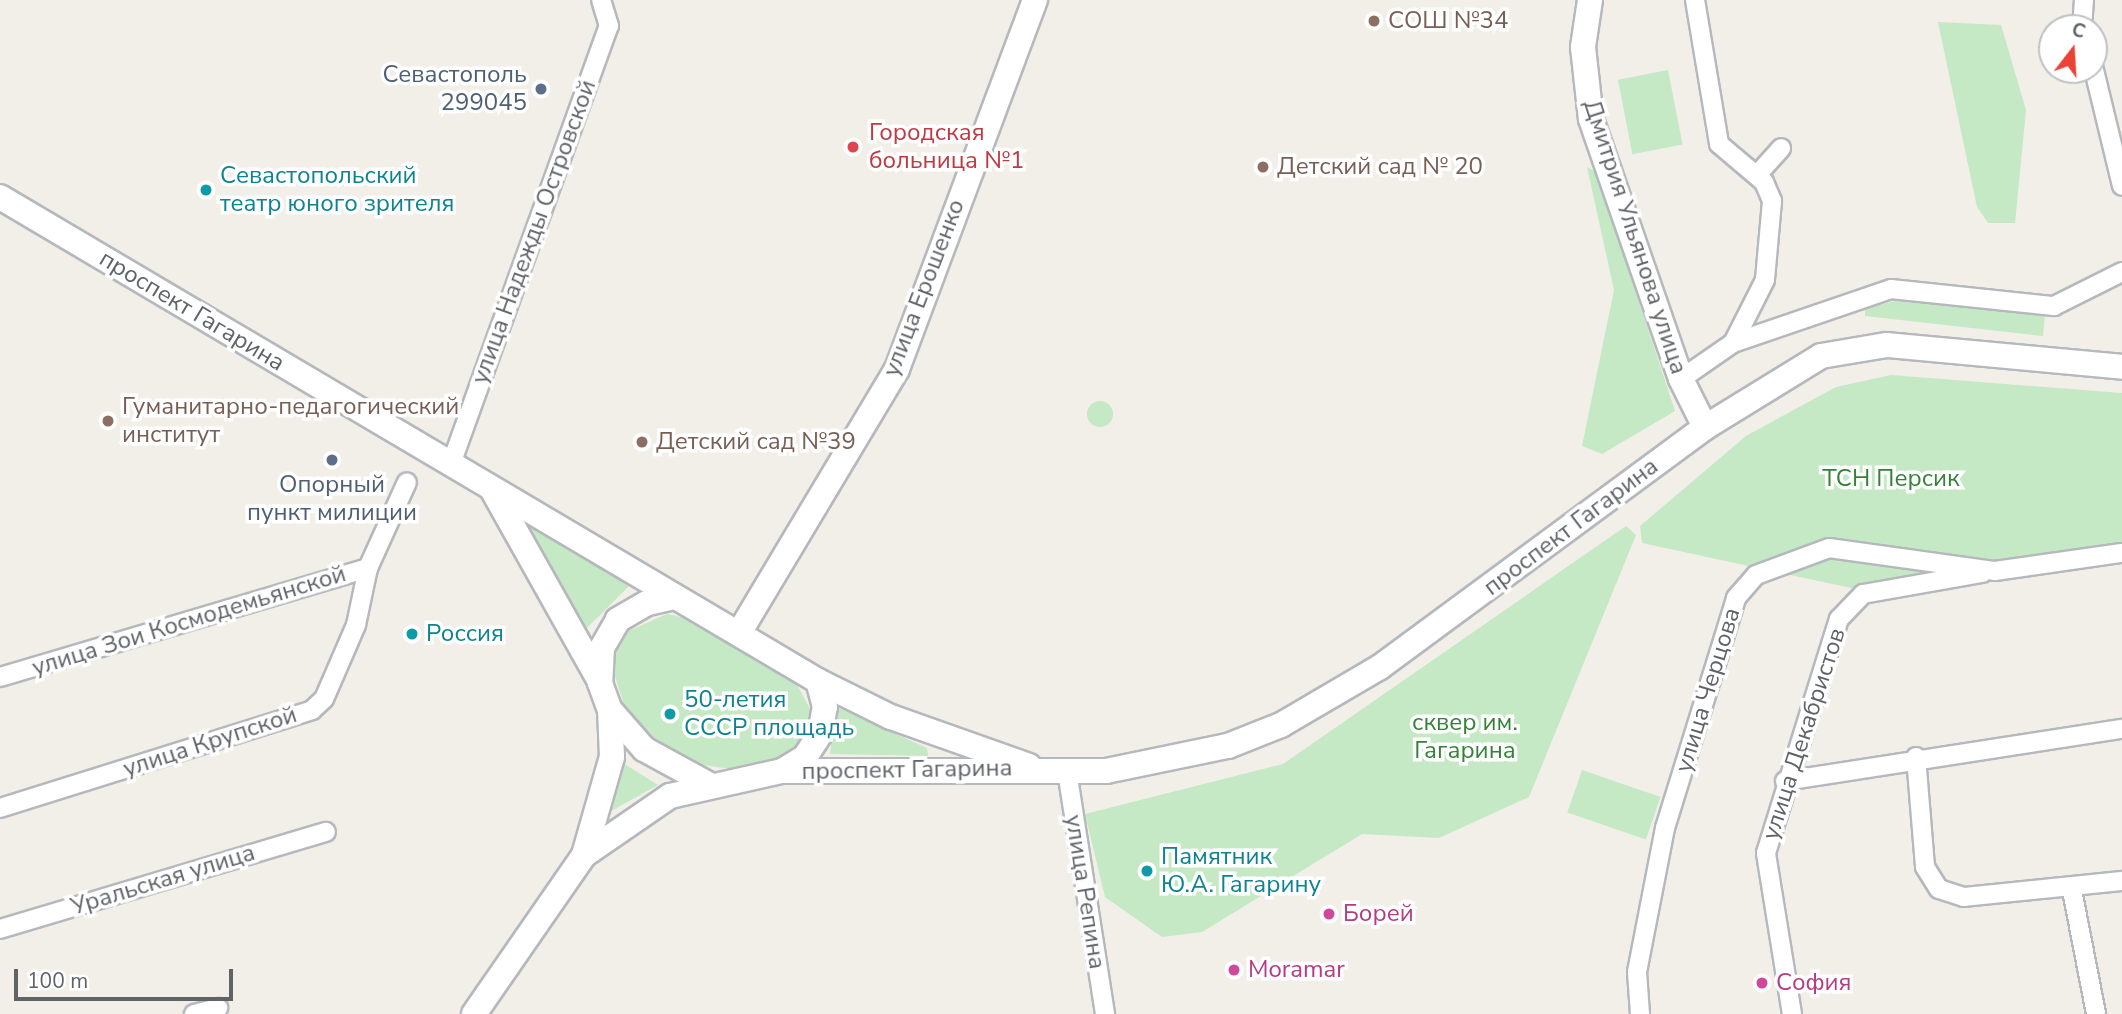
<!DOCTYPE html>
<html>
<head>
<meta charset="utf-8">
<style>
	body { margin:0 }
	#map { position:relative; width:2122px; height:1014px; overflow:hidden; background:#f1efe8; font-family:"Nunito Sans",sans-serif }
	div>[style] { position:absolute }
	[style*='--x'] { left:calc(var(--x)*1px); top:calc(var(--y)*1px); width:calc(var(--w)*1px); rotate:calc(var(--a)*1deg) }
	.green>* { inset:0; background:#c5e8c5; transform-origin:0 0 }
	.round { border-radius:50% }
	.roads { filter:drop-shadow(2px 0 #b5b8bc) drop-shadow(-2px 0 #b5b8bc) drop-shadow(0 2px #b5b8bc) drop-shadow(0 -2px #b5b8bc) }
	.minor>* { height:18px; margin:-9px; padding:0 9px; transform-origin:9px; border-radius:9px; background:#fff }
	.secondary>* { height:24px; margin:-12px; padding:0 12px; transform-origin:12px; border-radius:12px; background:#fff }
	.dots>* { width:19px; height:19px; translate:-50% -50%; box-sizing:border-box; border:4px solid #fff; border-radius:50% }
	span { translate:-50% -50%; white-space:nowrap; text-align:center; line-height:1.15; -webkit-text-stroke:7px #fff; paint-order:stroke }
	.education-label { font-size:24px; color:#785e54 }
	.left { translate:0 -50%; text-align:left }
	.service-label { font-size:24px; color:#4e5e75 }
	.right { translate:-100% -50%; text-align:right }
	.health-label { font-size:24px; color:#be3a42 }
	.culture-label { font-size:24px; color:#0d838f }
	.street-label { font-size:24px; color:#5f6368 }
	.park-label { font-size:24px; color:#348238 }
	.hotel-label { font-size:24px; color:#b23c85 }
	.north { position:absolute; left:2038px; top:14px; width:70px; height:70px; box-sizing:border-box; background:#fff; border:2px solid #bfc1c3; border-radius:50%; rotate:17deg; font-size:19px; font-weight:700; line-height:28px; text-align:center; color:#5f6368 }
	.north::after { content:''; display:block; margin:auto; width:24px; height:32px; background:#ea4335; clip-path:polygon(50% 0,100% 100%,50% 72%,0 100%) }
	.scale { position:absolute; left:14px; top:969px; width:219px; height:32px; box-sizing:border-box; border:4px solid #5f6368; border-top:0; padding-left:9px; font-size:21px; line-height:24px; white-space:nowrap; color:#5f6368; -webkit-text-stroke:5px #fff; paint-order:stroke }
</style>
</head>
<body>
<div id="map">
	<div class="green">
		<div style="clip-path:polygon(1938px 22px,2001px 25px,2026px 110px,2015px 223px,1988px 223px,1977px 207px)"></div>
		<div style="left:1668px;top:70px;width:76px;height:51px;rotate:79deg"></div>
		<div style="clip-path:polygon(1587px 167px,1596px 172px,1675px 411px,1602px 454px,1582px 446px,1614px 290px)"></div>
		<div style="clip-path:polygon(1899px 300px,2045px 313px,2043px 336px,1865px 316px,1865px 309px)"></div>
		<div style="clip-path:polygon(1891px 375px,2122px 393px,2122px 544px,1851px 588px,1642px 543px,1640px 526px,1746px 436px,1836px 387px)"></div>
		<div class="round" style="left:1087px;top:401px;width:26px;height:26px"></div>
		<div style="clip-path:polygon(527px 525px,630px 585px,585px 630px,563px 588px)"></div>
		<div style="clip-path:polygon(1626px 526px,1636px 535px,1529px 797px,1439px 838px,1362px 834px,1202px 932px,1162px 937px,1105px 897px,1085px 814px,1283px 764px)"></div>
		<div style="clip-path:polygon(667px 614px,685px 618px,796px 683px,810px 709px,806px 739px,775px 759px,731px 769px,703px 765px,652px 740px,623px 702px,611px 664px,626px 632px)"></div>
		<div style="clip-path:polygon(836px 707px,927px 748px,928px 756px,830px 754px)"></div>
		<div style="clip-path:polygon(618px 760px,658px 785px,604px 815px)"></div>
		<div style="left:1582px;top:770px;width:83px;height:45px;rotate:19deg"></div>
	</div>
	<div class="roads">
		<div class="minor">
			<div style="--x:1695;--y:0;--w:146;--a:80.5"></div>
			<div style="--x:1719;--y:144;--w:59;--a:40.2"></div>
			<div style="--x:1764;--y:182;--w:21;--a:67"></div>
			<div style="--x:1772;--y:201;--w:79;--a:95.1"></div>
			<div style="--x:1765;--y:280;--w:71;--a:116.9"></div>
			<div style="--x:2082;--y:28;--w:28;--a:-86"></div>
			<div style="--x:2094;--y:70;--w:119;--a:76.4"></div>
			<div style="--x:1757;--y:175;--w:36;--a:-48"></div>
			<div style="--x:1681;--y:379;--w:63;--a:-34.7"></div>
			<div style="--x:1733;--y:343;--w:167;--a:-18.9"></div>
			<div style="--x:1891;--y:289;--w:164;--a:6"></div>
			<div style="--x:2054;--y:306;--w:76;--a:-26.6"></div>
			<div style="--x:451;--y:464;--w:466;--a:-70.2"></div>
			<div style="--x:609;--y:26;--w:27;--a:-107"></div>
			<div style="--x:0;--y:677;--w:384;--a:-16.5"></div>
			<div style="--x:368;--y:568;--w:94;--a:-65.6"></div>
			<div style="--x:1916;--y:757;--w:110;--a:85.3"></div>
			<div style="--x:1925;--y:867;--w:26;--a:58"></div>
			<div style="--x:1939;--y:889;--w:26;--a:18"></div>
			<div style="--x:1964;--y:897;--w:159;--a:-5.8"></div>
			<div style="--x:1067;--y:771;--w:246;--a:81.1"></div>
			<div style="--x:1785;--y:781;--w:341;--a:-8.8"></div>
			<div style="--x:0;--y:808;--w:327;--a:-17.4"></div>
			<div style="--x:312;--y:710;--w:16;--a:-43"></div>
			<div style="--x:324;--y:699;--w:81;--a:-66.6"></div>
			<div style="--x:356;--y:625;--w:58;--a:-78.1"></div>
			<div style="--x:2072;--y:890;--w:126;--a:79"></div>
			<div style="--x:0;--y:929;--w:340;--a:-16.6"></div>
			<div style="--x:194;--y:1014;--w:25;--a:-14"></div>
			<div style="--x:1640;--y:1014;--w:42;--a:-94.1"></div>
			<div style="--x:1637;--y:972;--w:147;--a:-79"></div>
			<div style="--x:1665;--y:828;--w:241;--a:-72.8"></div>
			<div style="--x:1736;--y:598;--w:30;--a:-49"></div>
			<div style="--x:1756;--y:575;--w:78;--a:-20.3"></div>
			<div style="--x:1829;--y:548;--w:168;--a:7.9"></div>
			<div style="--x:1995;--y:571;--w:128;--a:-8.1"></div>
			<div style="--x:1792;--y:1014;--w:163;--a:-99.2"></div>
			<div style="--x:1766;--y:853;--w:245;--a:-72.7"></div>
			<div style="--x:1839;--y:619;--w:35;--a:-46"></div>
			<div style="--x:1863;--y:594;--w:121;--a:-10"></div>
		</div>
		<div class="secondary">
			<div style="--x:1590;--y:0;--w:48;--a:98.5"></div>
			<div style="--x:1583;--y:47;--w:72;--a:83.7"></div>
			<div style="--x:1591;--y:119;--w:275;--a:70.9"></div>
			<div style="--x:1681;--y:379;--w:54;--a:63.4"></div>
			<div style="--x:0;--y:197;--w:950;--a:30.61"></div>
			<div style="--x:818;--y:681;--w:81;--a:26.3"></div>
			<div style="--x:891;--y:717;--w:146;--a:19.5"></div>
			<div style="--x:492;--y:489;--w:219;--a:60.7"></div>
			<div style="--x:674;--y:597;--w:28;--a:167"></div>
			<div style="--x:647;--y:603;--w:34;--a:150"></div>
			<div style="--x:618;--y:620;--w:32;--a:120"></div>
			<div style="--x:602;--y:648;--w:35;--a:93"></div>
			<div style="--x:600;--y:683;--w:29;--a:70"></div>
			<div style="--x:610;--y:710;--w:52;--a:48.9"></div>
			<div style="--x:644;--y:749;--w:73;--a:28.7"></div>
			<div style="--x:739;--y:633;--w:308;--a:-59.1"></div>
			<div style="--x:897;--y:369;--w:394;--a:-69.5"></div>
			<div style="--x:782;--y:771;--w:324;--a:0"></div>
			<div style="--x:1106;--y:771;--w:125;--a:-11.6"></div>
			<div style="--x:1228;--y:746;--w:57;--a:-21.6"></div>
			<div style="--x:1281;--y:725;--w:115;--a:-30.4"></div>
			<div style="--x:1380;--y:667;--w:403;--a:-36.4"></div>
			<div style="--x:1704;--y:428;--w:137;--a:-31.6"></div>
			<div style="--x:1821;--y:356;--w:67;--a:-9.5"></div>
			<div style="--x:1887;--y:345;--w:236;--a:5.3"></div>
			<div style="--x:584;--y:855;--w:104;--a:-34.5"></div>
			<div style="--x:670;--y:796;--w:115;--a:-12.6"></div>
			<div style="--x:782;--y:771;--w:27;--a:-31"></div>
			<div style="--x:805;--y:757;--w:27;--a:-57"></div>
			<div style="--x:820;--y:734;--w:27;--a:-80"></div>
			<div style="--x:825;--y:707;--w:27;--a:-105"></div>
			<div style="--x:474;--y:1014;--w:193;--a:-55.3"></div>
			<div style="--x:584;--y:855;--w:102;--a:-74.1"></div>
			<div style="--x:612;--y:757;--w:47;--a:-92.4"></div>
		</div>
	</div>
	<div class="dots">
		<div style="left:1374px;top:21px;background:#8d6e63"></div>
		<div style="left:541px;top:89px;background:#5c6f8a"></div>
		<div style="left:853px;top:147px;background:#e0444e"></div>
		<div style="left:1263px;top:167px;background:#8d6e63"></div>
		<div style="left:206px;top:190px;background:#0f9aa8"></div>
		<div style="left:108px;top:421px;background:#8d6e63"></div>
		<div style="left:642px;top:442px;background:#8d6e63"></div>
		<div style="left:332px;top:460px;background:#5c6f8a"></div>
		<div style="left:412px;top:634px;background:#0f9aa8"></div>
		<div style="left:670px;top:714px;background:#0f9aa8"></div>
		<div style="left:1147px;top:871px;background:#0f9aa8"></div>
		<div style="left:1329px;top:914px;background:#d1479c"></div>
		<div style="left:1234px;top:970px;background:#d1479c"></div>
		<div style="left:1762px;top:983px;background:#d1479c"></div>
	</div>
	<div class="education-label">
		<span class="left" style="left:1388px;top:21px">СОШ №34</span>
		<span class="left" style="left:1277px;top:167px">Детский сад № 20</span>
		<span class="left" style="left:122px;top:421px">Гуманитарно-педагогический<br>институт</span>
		<span class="left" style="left:656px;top:442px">Детский сад №39</span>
	</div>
	<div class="service-label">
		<span class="right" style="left:527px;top:89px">Севастополь<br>299045</span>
		<span style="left:332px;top:499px">Опорный<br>пункт милиции</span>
	</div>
	<div class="health-label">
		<span class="left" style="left:869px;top:147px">Городская<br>больница №1</span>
	</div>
	<div class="culture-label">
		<span class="left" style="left:220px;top:190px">Севастопольский<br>театр юного зрителя</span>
		<span class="left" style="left:426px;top:634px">Россия</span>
		<span class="left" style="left:684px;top:714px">50-летия<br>СССР площадь</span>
		<span class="left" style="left:1161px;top:871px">Памятник<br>Ю.А. Гагарину</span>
	</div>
	<div class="street-label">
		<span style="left:534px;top:232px;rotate:-70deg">улица Надежды Островской</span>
		<span style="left:1635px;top:237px;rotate:72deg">Дмитрия Ульянова улица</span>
		<span style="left:924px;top:288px;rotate:-69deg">улица Ерошенко</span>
		<span style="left:192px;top:311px;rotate:31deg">проспект Гагарина</span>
		<span style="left:1571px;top:527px;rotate:-37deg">проспект Гагарина</span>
		<span style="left:189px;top:621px;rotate:-17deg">улица Зои Космодемьянской</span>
		<span style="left:1708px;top:690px;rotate:-73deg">улица Черцова</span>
		<span style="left:1804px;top:734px;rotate:-72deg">улица Декабристов</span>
		<span style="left:210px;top:742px;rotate:-18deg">улица Крупской</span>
		<span style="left:907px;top:770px;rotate:-1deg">проспект Гагарина</span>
		<span style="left:163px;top:880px;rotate:-17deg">Уральская улица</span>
		<span style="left:1085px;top:892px;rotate:81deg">улица Репина</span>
	</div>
	<div class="park-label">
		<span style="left:1891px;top:479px">ТСН Персик</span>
		<span style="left:1465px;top:737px">сквер им.<br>Гагарина</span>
	</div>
	<div class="hotel-label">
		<span class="left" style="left:1343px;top:914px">Борей</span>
		<span class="left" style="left:1248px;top:970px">Moramar</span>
		<span class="left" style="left:1776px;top:983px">София</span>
	</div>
	<div class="north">С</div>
	<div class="scale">100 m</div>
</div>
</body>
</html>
